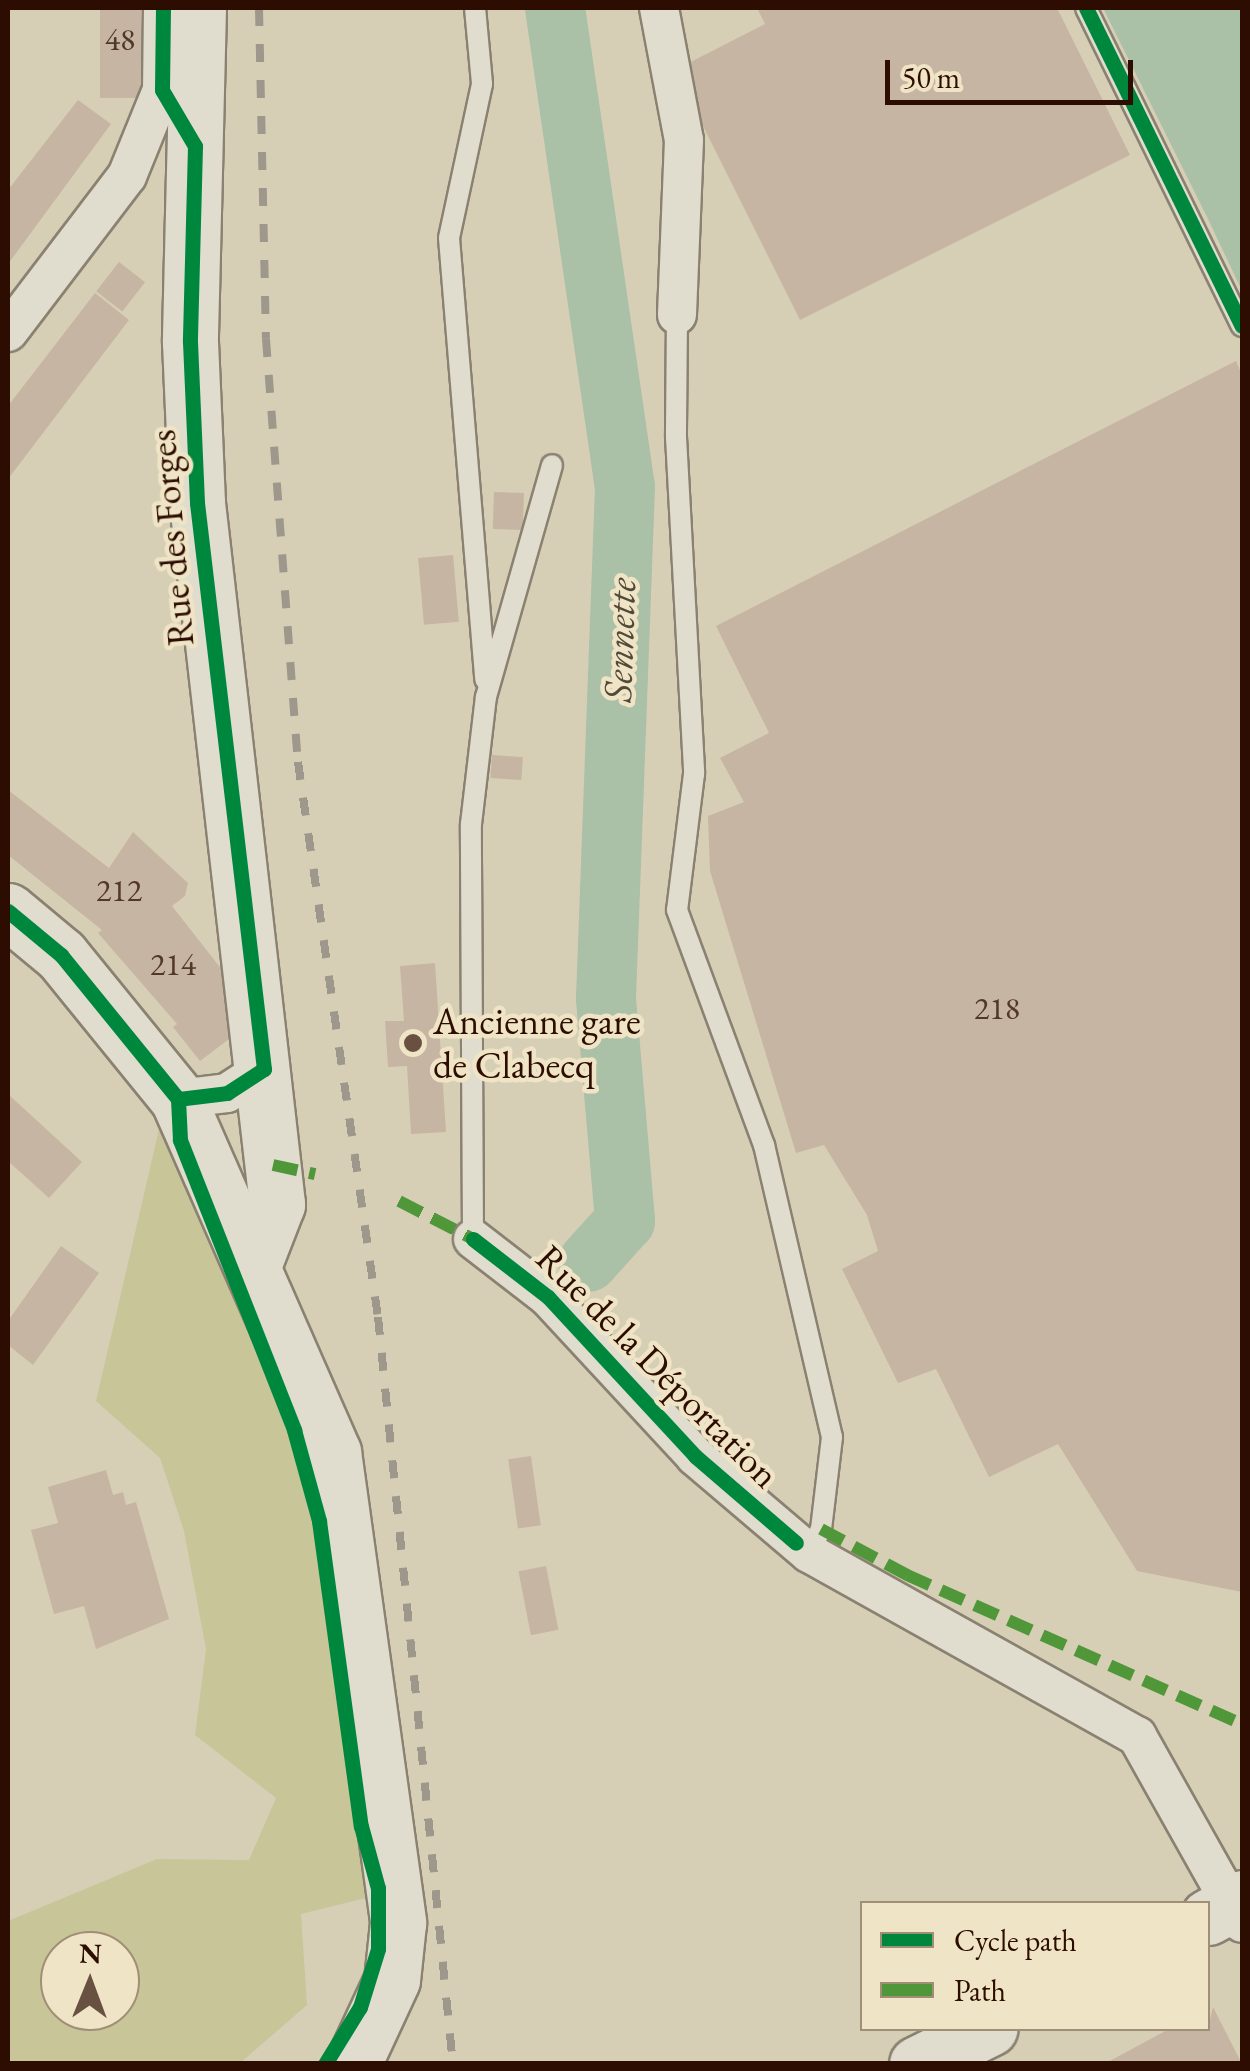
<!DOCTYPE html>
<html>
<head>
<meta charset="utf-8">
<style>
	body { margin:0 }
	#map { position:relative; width:1250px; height:2071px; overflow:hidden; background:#d7cfb5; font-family:"EB Garamond",serif }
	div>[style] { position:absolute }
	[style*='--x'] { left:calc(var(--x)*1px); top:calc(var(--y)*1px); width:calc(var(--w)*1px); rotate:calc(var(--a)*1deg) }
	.green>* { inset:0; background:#c8c599 }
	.water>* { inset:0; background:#aac0a7 }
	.river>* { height:60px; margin:-30px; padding:0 30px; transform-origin:30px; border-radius:30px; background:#aac0a7 }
	.building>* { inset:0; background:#c6b5a2; transform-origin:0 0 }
	.roads { filter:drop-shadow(2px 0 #8a8171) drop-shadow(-2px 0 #8a8171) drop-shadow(0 2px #8a8171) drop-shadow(0 -2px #8a8171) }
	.lane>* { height:20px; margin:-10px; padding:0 10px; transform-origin:10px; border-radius:10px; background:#e0dcce }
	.street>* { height:38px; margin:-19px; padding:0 19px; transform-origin:19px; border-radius:19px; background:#e0dcce }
	.secondary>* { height:55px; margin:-27.5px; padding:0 27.5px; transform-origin:27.5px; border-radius:27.5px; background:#e0dcce }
	.rail>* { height:8px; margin-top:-4px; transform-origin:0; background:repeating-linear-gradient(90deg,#9d978c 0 18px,transparent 0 36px) }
	.quiet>* { height:12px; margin-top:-6px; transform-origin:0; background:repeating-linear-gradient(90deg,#4f9739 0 25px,transparent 0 37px) }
	.cycleway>* { height:15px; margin:-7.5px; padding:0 7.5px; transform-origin:7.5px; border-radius:7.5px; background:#00873e }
	.dots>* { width:28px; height:28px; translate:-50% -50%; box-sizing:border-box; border:5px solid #efe4c5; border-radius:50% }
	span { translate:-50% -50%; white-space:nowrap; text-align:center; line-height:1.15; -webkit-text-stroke:9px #efe4c5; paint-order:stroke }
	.number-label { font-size:32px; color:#533729 }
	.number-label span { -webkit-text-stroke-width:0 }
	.street-label { font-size:38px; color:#2d0d01 }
	.poi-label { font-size:38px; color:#2d0d01 }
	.left { translate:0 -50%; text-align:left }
	.water-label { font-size:40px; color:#524a39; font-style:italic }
	.frame { position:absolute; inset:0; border:10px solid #2d0d01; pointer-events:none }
	.legend { position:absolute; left:860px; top:1901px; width:350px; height:130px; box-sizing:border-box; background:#efe4c5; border:2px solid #a18e77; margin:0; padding:12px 18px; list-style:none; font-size:30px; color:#2d0d01 }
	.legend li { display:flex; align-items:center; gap:20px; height:50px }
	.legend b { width:50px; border:2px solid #a18e77 }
	.north { position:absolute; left:40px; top:1931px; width:100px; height:100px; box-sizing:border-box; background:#efe4c5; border:2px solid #a18e77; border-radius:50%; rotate:1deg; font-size:28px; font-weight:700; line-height:40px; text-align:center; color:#2d0d01 }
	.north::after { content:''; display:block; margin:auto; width:35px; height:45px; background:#685140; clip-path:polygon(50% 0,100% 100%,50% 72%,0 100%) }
	.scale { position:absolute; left:885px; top:60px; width:248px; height:45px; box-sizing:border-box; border:5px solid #2d0d01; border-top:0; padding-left:12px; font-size:30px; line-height:35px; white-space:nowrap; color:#2d0d01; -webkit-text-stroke:8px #efe4c5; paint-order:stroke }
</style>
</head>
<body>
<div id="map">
	<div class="green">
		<div style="clip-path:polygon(evenodd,163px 1112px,275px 1382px,322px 1519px,374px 1896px,301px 1914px,307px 2005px,240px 2063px,8px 2064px,8px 1921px,157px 1859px,249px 1860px,276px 1798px,195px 1735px,206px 1649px,184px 1531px,160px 1458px,96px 1401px,163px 1112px,60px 1951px,120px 1951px,120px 2011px,60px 2011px,60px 1951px)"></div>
	</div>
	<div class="water">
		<div style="clip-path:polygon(1103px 8px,1242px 8px,1242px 291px,1209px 221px)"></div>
	</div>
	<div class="river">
		<div style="--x:555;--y:8;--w:484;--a:81.7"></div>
		<div style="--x:625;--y:487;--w:512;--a:92.13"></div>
		<div style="--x:606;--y:999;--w:223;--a:85.1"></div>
		<div style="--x:625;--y:1221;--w:55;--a:132.1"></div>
	</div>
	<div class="building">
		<div style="left:100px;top:8px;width:43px;height:90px"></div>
		<div style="clip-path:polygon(757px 8px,1057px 8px,1130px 155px,800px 320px,675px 70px,765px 24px)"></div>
		<div style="clip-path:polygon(78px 100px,111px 124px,8px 264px,8px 190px)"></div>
		<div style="left:119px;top:262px;width:33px;height:37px;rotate:38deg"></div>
		<div style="clip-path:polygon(95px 293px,129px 320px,8px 479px,8px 406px)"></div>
		<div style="clip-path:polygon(1236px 361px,1242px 375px,1242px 1592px,1137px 1571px,1058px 1444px,989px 1477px,936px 1369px,898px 1383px,842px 1269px,878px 1251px,867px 1215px,824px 1145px,796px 1153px,710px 871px,708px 816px,744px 802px,720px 758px,769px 733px,716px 626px)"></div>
		<div style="left:494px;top:492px;width:30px;height:37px;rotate:2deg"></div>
		<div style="left:453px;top:555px;width:67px;height:35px;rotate:85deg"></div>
		<div style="left:492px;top:755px;width:31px;height:23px;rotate:4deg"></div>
		<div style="clip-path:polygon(8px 790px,109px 868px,133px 832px,188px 883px,185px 896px,172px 906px,237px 989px,225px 994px,238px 1011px,228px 1021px,237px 1033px,200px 1061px,173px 1027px,177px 1024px,98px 933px,102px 930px,8px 855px)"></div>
		<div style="clip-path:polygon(435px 963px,446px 1132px,411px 1134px,407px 1066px,388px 1067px,385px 1021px,404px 1021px,400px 966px)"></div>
		<div style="clip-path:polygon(8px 1094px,82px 1162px,49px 1198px,8px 1161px)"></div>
		<div style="clip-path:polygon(61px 1246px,99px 1273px,33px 1365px,8px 1345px,8px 1321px)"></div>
		<div style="left:531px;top:1456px;width:70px;height:23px;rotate:82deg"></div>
		<div style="clip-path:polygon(106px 1470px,113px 1495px,123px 1492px,126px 1505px,136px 1502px,169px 1619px,96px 1649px,84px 1606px,54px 1614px,31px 1530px,58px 1523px,48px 1487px)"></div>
		<div style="left:546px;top:1566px;width:65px;height:28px;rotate:79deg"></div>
		<div style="clip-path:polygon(1213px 2007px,1242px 2064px,1104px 2064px,1171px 2028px,1208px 2028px)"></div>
	</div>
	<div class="roads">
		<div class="lane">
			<div style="--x:475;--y:8;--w:76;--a:84.7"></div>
			<div style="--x:482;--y:84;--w:157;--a:102.1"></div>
			<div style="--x:449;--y:238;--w:443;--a:85.3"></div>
			<div style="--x:1086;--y:8;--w:354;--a:63.9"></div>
			<div style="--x:677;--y:315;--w:122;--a:90.5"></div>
			<div style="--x:676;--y:437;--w:337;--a:86.9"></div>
			<div style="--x:694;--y:774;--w:137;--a:97.1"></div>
			<div style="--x:677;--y:910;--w:251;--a:69.7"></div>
			<div style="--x:764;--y:1145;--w:300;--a:76.9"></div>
			<div style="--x:832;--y:1437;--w:93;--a:96.8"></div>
			<div style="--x:821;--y:1529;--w:27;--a:117"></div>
			<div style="--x:473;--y:1239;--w:415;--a:-90.3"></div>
			<div style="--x:471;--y:824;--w:128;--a:-83.3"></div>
			<div style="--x:486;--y:697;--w:241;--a:-74.1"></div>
		</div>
		<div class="street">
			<div style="--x:659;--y:8;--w:134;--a:79.3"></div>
			<div style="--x:684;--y:140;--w:175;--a:92.3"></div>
			<div style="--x:8;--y:332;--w:196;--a:-52.7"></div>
			<div style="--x:127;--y:176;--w:93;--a:-67.9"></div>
			<div style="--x:162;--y:90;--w:82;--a:-89.3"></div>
			<div style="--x:178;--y:1099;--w:49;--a:-7"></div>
			<div style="--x:227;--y:1093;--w:44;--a:-33"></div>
			<div style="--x:473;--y:1239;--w:95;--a:37.7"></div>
			<div style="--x:548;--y:1297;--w:217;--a:47.2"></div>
			<div style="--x:695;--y:1456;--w:150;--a:40.4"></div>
			<div style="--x:809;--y:1553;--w:376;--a:29.2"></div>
			<div style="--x:1137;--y:1736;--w:214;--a:60.7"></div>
		</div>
		<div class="secondary">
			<div style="--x:198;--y:8;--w:334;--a:91.4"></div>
			<div style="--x:190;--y:342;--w:161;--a:87.5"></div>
			<div style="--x:197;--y:503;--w:706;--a:83.49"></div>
			<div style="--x:277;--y:1204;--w:66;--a:111.2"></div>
			<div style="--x:8;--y:911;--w:69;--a:39.7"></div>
			<div style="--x:61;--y:955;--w:186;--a:50.9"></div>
			<div style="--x:178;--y:1099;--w:386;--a:66.3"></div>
			<div style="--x:333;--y:1452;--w:475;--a:82.1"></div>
			<div style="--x:398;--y:1923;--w:57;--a:96"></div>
			<div style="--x:392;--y:1980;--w:93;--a:114.9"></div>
			<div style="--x:1208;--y:1917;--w:39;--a:-29"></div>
			<div style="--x:917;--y:2064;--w:81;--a:-26.3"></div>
		</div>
	</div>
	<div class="rail">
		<div style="--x:259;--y:8;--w:331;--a:88.8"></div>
		<div style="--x:266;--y:339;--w:424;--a:85.7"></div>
		<div style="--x:298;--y:762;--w:561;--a:81.8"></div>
		<div style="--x:378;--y:1317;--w:751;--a:84.27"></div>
	</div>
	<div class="quiet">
		<div style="--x:273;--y:1165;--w:43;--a:12.1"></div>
		<div style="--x:399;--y:1201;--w:83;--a:27.2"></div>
		<div style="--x:821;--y:1529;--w:98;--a:28.1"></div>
		<div style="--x:907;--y:1575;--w:367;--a:24"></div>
	</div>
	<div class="cycleway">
		<div style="--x:163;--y:8;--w:82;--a:90.7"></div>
		<div style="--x:162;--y:90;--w:65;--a:59.5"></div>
		<div style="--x:195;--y:146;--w:196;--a:91.5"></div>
		<div style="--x:190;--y:342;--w:161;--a:87.5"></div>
		<div style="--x:197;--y:503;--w:570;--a:83.25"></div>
		<div style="--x:264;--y:1069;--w:44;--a:147"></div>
		<div style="--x:227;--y:1093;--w:49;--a:173"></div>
		<div style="--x:1086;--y:8;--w:354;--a:63.9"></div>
		<div style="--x:8;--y:911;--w:69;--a:39.7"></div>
		<div style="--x:61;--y:955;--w:186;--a:50.9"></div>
		<div style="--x:178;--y:1099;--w:41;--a:87.2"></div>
		<div style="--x:180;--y:1140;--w:312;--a:68.5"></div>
		<div style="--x:294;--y:1430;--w:94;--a:74.6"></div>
		<div style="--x:319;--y:1521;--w:308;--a:82.2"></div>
		<div style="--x:361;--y:1826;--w:64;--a:74.7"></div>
		<div style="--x:378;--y:1888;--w:61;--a:90"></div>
		<div style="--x:378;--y:1949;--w:61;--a:107.2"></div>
		<div style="--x:360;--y:2007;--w:67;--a:121.6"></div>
		<div style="--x:473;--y:1239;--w:95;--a:37.7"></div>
		<div style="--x:548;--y:1297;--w:217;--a:47.2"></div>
		<div style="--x:695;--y:1456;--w:133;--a:40.7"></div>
	</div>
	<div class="dots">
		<div style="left:413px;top:1043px;background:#685140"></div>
	</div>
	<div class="number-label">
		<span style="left:120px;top:39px">48</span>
		<span style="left:119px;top:890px">212</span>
		<span style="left:173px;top:964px">214</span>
		<span style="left:997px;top:1008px">218</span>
	</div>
	<div class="street-label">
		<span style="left:171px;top:538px;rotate:-95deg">Rue des Forges</span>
		<span style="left:658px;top:1366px;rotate:45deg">Rue de la Déportation</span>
	</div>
	<div class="poi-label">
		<span class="left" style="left:433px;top:1043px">Ancienne gare<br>de Clabecq</span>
	</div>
	<div class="water-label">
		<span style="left:619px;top:640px;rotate:-88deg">Sennette</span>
	</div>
	<div class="frame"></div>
	<ul class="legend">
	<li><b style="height:12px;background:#00873e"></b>Cycle path</li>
	<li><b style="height:12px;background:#4f9739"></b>Path</li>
	</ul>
	<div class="north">N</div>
	<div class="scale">50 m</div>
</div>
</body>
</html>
